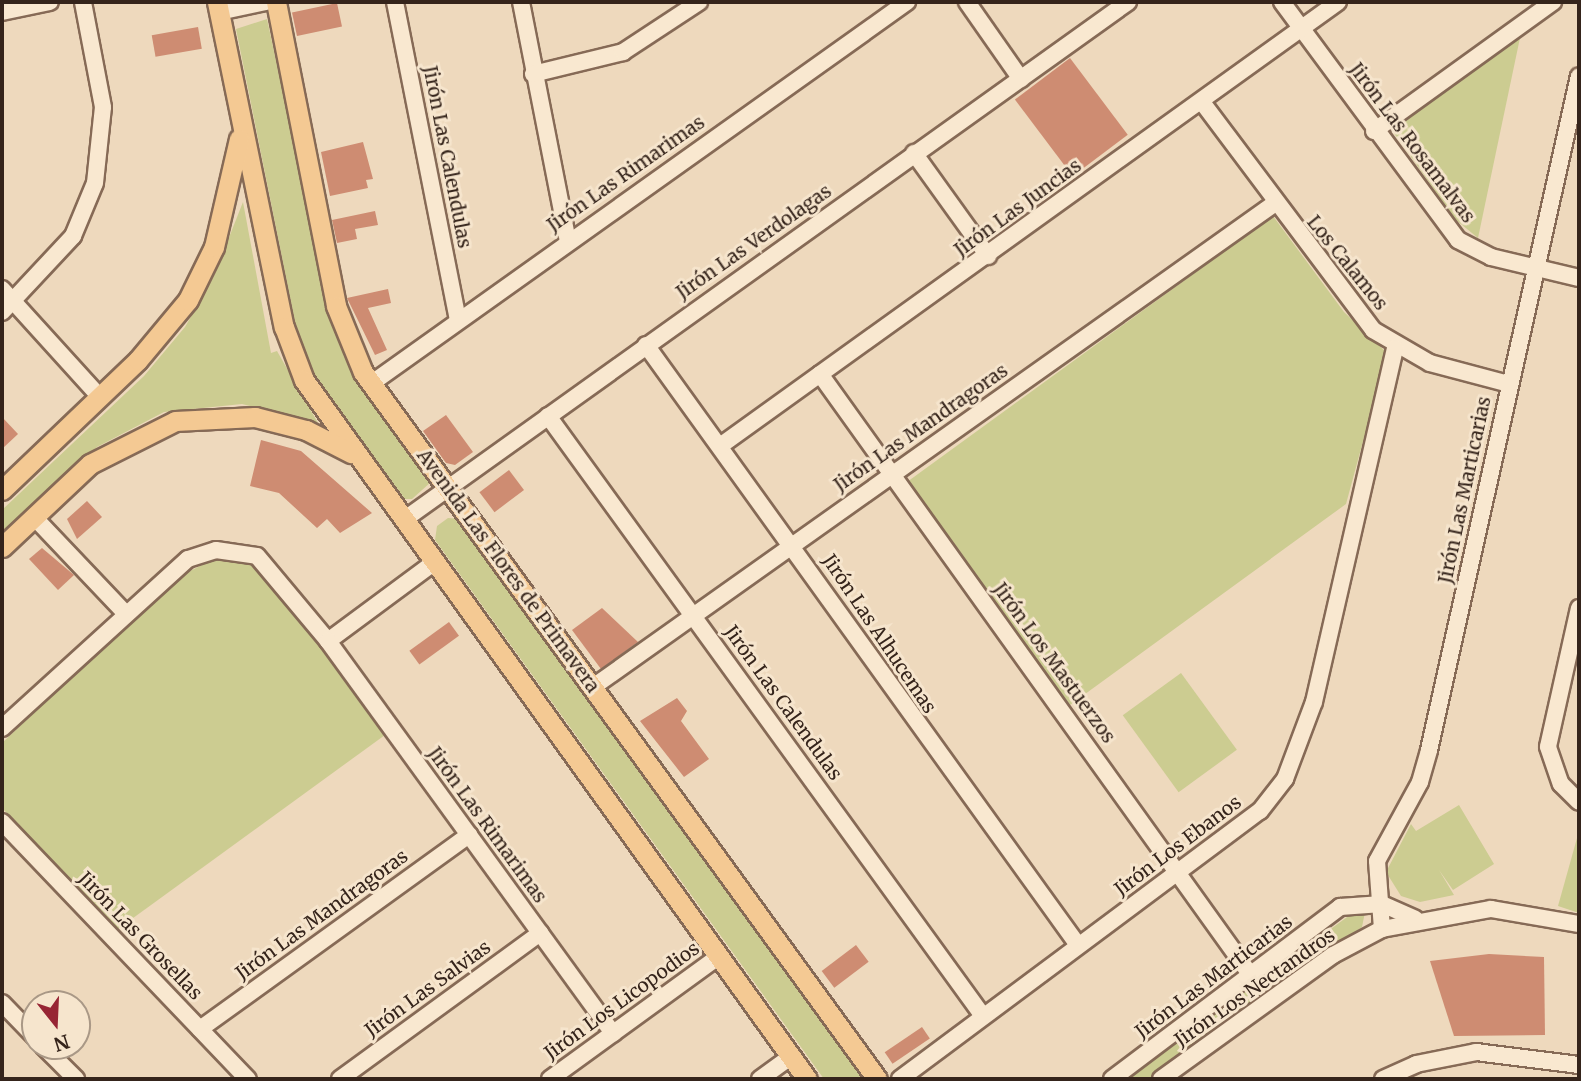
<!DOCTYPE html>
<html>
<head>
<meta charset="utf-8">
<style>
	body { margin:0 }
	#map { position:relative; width:1581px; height:1081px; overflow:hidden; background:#eed9bd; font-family:Merriweather,serif }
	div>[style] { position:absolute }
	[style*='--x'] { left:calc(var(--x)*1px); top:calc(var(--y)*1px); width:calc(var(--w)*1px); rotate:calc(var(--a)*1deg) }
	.green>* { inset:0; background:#cccc91; transform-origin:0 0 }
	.building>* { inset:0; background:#ce8c72; transform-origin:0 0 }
	.roads { filter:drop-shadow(2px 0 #866a56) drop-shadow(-2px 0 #866a56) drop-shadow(0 2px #866a56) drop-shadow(0 -2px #866a56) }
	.minor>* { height:16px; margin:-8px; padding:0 8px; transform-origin:8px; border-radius:8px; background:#f9e8d0 }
	.major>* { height:19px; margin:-9.5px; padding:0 9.5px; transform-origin:9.5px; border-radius:9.5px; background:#f4c993 }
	span { translate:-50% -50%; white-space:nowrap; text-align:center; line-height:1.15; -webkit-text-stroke:6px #f6e5cd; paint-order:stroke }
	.street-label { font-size:19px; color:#35241b }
	.frame { position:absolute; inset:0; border:4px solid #35241b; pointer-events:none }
	.north { position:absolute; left:21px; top:990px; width:70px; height:70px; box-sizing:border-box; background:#f6e5cd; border:2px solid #a99886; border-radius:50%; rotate:162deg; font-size:19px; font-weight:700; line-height:28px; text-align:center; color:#35241b }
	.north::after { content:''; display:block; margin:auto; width:24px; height:32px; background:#972534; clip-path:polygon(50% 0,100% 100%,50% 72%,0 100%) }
</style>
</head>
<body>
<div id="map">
	<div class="green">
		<div style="clip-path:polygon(267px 19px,334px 328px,357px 374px,431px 482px,412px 499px,405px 499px,322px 389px,299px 342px,236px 29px)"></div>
		<div style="clip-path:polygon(1521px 33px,1478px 238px,1456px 220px,1391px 129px)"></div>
		<div style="clip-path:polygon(243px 202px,271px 353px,277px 351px,318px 423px,242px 404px,164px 412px,97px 447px,2px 534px,2px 510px,144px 376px,185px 327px,213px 278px)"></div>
		<div style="clip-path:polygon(1273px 216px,1344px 312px,1387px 353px,1346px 504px,1070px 705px,907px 482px)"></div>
		<div style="clip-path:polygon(448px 518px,461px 519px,865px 1079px,824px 1079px,435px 540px,437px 526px)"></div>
		<div style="clip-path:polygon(220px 556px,245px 559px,275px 585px,385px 735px,118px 929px,2px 808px,2px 743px,178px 577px)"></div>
		<div style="left:1181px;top:673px;width:95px;height:72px;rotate:54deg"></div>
		<div style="clip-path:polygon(1459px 805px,1494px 864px,1453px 890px,1439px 870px,1454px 895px,1420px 902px,1401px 896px,1386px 872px,1411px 824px,1416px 831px)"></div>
		<div style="clip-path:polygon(1579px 831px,1579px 913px,1558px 906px)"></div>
		<div style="clip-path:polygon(1354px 912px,1365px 912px,1362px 927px,1151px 1079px,1125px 1079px)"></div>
	</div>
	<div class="building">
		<div style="left:337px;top:3px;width:24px;height:46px;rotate:78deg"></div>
		<div style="left:198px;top:27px;width:22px;height:47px;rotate:80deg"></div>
		<div style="left:1070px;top:58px;width:96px;height:69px;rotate:53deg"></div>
		<div style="clip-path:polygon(363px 142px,373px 179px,366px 180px,368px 188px,330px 196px,321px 152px)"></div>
		<div style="clip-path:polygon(375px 211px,378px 225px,355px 229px,357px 239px,337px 243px,332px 220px)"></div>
		<div style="clip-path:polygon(388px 289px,391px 303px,368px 308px,387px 350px,375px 355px,347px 298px)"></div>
		<div style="clip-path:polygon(446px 415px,473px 452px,455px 465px,446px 463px,423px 431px)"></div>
		<div style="clip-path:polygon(2px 417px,18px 434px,2px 449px)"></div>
		<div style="clip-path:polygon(261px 440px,301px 451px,372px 513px,340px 533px,327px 519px,317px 528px,279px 493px,250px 486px)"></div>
		<div style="left:509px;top:470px;width:25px;height:37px;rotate:53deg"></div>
		<div style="clip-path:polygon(87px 501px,102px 517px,77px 539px,67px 519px)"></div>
		<div style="clip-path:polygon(42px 548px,74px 575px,58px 590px,29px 559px)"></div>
		<div style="clip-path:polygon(602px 608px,638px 642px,601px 669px,572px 630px)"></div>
		<div style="left:449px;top:622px;width:17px;height:49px;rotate:54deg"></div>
		<div style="clip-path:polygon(677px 698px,687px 711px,681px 721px,709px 759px,684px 777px,640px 721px)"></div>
		<div style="left:856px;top:945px;width:21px;height:43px;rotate:53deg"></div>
		<div style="clip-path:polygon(1489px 954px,1544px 957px,1545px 1035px,1454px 1036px,1430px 961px)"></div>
		<div style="left:922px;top:1027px;width:14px;height:45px;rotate:56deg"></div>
	</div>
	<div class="roads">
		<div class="minor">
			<div style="--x:395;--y:2;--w:324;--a:78.8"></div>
			<div style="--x:521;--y:2;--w:244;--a:78.9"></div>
			<div style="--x:967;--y:2;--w:94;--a:55"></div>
			<div style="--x:1282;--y:2;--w:296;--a:53.5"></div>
			<div style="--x:1458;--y:240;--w:37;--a:27"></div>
			<div style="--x:1491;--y:257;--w:90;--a:13.4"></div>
			<div style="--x:2;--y:12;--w:49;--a:-11.8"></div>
			<div style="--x:219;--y:12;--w:48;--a:-12"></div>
			<div style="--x:533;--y:74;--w:93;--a:-13.7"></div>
			<div style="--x:623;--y:52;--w:91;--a:-33.3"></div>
			<div style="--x:1202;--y:102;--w:285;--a:53.1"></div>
			<div style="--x:1373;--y:330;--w:66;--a:30.1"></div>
			<div style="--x:1430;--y:363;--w:82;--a:14.9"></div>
			<div style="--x:1374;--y:131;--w:221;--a:-35.8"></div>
			<div style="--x:914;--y:153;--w:127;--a:54.3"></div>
			<div style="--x:2;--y:289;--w:146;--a:47.8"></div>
			<div style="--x:2;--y:312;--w:104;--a:-46.9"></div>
			<div style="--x:73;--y:236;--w:57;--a:-67.5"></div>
			<div style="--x:95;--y:183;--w:76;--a:-84"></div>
			<div style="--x:103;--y:107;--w:107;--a:-100.8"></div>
			<div style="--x:646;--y:345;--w:739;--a:54.25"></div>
			<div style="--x:820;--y:374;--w:742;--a:54.38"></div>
			<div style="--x:372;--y:383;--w:657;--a:-35.46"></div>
			<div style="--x:548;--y:416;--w:741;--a:54.06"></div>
			<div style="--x:720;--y:446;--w:761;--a:-35.7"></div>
			<div style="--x:34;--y:517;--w:132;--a:46.5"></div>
			<div style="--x:405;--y:519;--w:889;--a:-35.57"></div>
			<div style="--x:1579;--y:608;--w:142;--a:102.6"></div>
			<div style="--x:1548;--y:747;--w:39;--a:71"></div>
			<div style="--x:1561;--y:784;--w:25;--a:45"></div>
			<div style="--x:328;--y:641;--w:134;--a:-36.5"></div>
			<div style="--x:593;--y:687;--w:835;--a:-35.35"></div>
			<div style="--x:2;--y:728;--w:251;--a:-42.3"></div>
			<div style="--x:188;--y:559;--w:29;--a:-18"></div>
			<div style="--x:216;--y:550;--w:41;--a:8.3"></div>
			<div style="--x:257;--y:556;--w:111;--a:50.1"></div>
			<div style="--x:328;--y:641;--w:485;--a:54"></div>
			<div style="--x:2;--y:822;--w:356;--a:46.3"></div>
			<div style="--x:1382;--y:929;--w:68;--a:-94.2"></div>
			<div style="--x:1377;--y:861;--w:90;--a:-61.4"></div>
			<div style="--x:1420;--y:782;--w:33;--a:-74"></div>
			<div style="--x:1429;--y:750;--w:690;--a:-77.45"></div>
			<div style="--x:2;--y:1003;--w:47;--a:45.9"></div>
			<div style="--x:200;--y:1029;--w:332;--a:-35.8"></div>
			<div style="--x:43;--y:1046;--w:47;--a:45"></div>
			<div style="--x:340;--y:1079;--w:248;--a:-36.1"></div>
			<div style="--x:550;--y:1079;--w:208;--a:-36"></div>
			<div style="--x:760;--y:1079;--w:37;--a:-36"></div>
			<div style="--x:900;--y:1079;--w:449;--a:-36.7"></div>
			<div style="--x:1260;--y:811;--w:41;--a:-52"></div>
			<div style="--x:1285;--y:779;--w:82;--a:-69.4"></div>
			<div style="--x:1314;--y:702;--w:363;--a:-77.1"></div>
			<div style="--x:1112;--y:1079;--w:286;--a:-37"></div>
			<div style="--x:1340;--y:907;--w:42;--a:-4.1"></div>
			<div style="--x:1382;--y:904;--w:36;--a:24"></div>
			<div style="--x:1161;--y:1079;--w:212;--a:-35.8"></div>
			<div style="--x:1333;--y:955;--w:55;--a:-28"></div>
			<div style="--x:1382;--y:929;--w:111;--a:-10.4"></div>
			<div style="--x:1491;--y:909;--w:89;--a:9.7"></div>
			<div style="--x:1383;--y:1079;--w:36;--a:-24"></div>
			<div style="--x:1416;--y:1064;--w:61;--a:-11.3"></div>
			<div style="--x:1476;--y:1052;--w:104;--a:7.2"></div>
		</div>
		<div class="major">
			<div style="--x:217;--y:2;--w:332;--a:78.4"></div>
			<div style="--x:284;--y:327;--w:57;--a:69.3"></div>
			<div style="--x:304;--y:380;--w:861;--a:54.26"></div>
			<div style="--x:276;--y:2;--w:310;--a:78.8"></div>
			<div style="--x:336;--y:306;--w:71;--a:67.8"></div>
			<div style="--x:363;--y:372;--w:874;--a:53.98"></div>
			<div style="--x:2;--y:490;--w:188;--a:-43.7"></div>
			<div style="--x:138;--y:360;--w:78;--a:-50.2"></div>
			<div style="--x:188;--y:300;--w:59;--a:-63.9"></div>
			<div style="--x:214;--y:247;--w:111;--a:-77"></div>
			<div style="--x:2;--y:547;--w:121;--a:-43.3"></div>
			<div style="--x:90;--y:464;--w:95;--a:-26.8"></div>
			<div style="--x:175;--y:421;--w:80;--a:-2.9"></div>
			<div style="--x:255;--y:417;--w:53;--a:14.3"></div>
			<div style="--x:306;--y:430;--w:51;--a:27.1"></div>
		</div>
	</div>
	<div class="street-label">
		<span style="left:1412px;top:143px;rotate:53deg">Jirón Las Rosamalvas</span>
		<span style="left:447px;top:157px;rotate:79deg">Jirón Las Calendulas</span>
		<span style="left:626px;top:174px;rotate:-35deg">Jirón Las Rimarimas</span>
		<span style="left:1018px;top:208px;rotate:-36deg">Jirón Las Juncias</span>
		<span style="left:754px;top:242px;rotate:-35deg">Jirón Las Verdolagas</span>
		<span style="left:1347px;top:263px;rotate:51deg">Los Calamos</span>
		<span style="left:921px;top:428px;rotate:-35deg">Jirón Las Mandragoras</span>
		<span style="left:1465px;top:490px;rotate:-78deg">Jirón Las Marticarias</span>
		<span style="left:508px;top:571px;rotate:54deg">Avenida Las Flores de Primavera</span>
		<span style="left:879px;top:634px;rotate:56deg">Jirón Las Alhucemas</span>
		<span style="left:1054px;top:663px;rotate:54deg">Jirón Los Mastuerzos</span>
		<span style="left:783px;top:703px;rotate:54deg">Jirón Las Calendulas</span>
		<span style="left:487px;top:825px;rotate:54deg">Jirón Las Rimarimas</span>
		<span style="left:1178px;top:846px;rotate:-37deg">Jirón Los Ebanos</span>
		<span style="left:322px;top:915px;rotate:-36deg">Jirón Las Mandragoras</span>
		<span style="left:140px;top:936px;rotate:46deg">Jirón Las Grosellas</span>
		<span style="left:1214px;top:977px;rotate:-37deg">Jirón Las Marticarias</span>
		<span style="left:1255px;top:988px;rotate:-35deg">Jirón Los Nectandros</span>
		<span style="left:428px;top:989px;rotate:-36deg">Jirón Las Salvias</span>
		<span style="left:622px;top:1001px;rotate:-36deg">Jirón Los Licopodios</span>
	</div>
	<div class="frame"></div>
	<div class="north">N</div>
</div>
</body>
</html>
